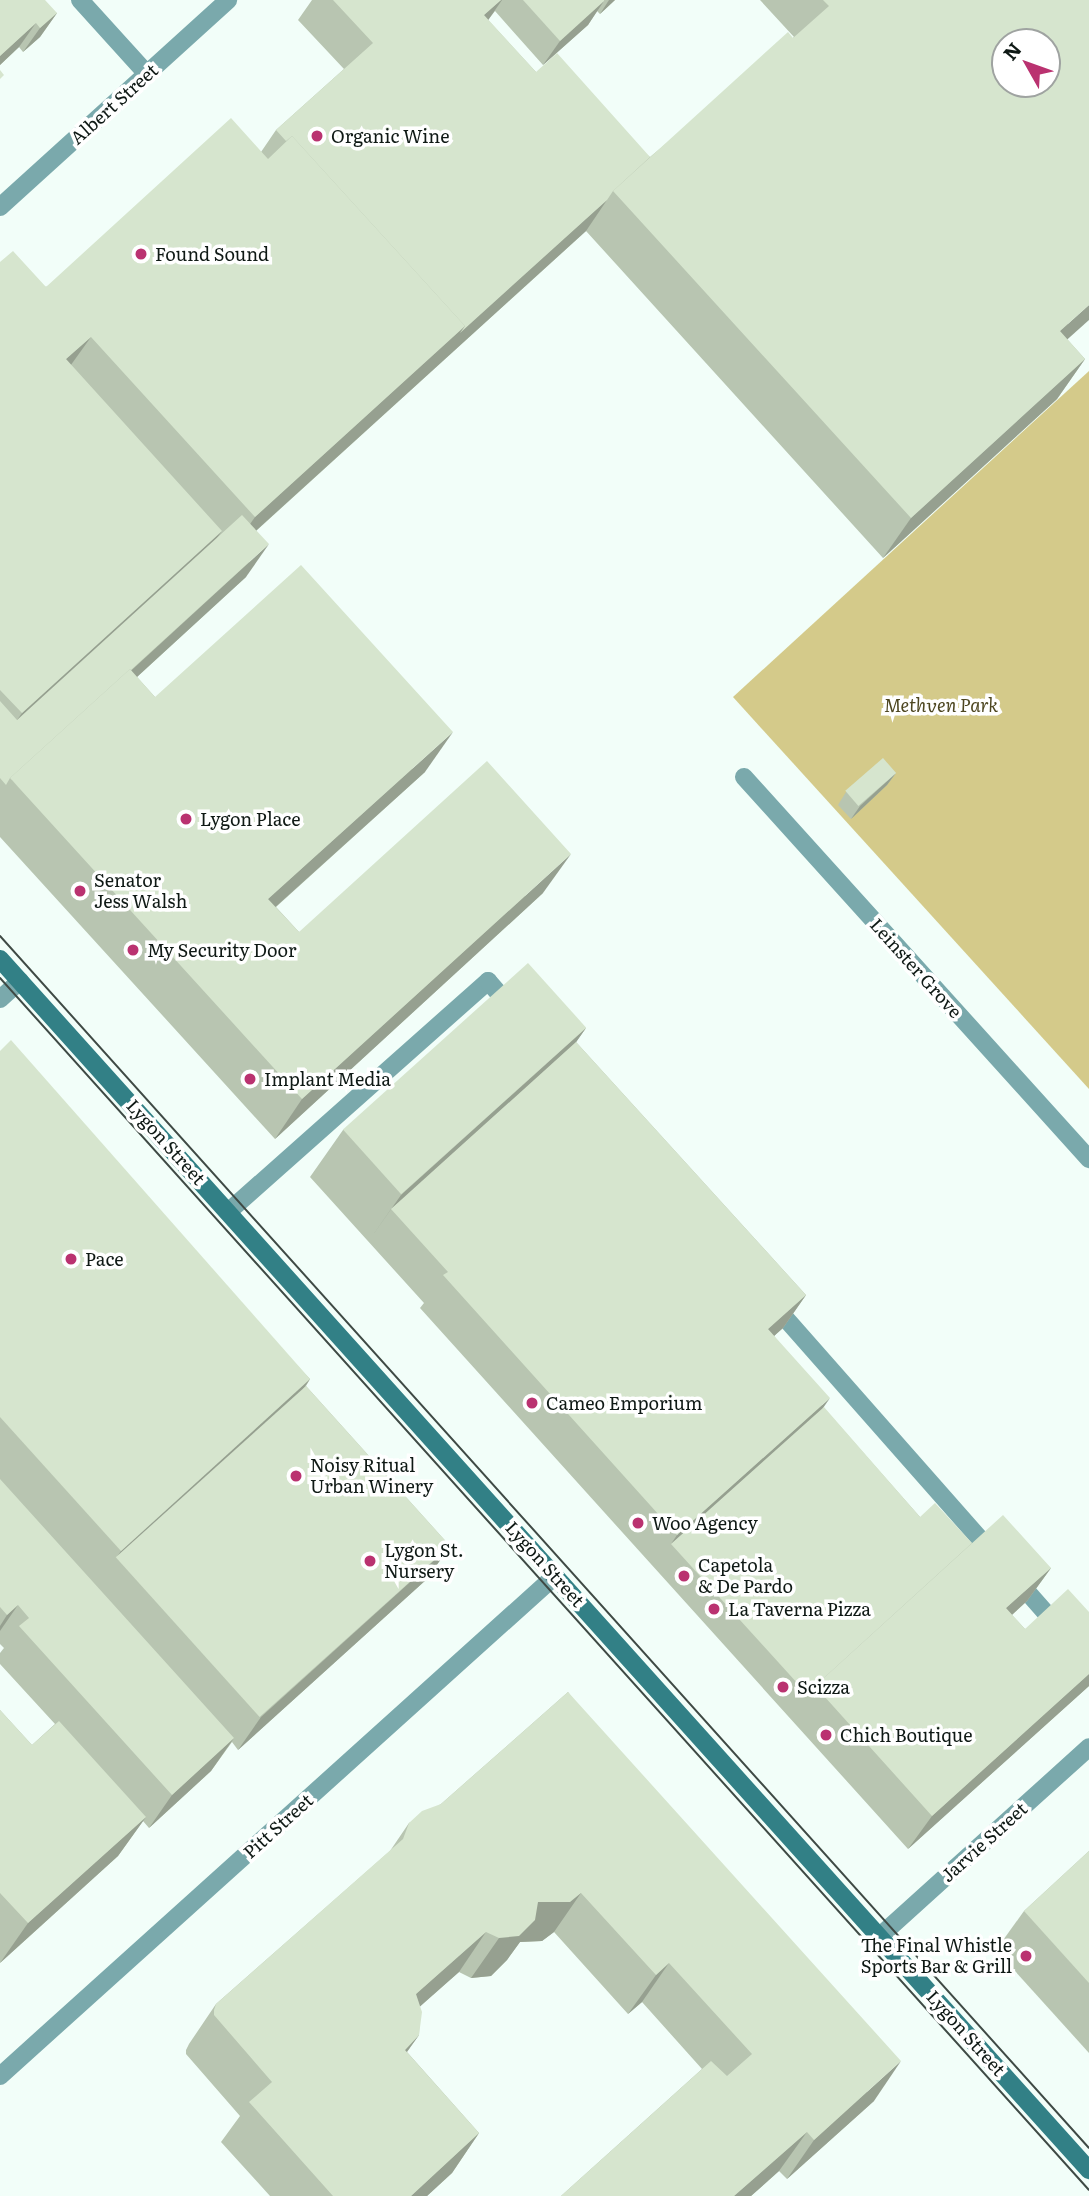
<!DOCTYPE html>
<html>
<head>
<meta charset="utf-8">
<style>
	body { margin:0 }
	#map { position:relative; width:1089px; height:2196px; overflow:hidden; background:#f2fef9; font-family:Literata,serif }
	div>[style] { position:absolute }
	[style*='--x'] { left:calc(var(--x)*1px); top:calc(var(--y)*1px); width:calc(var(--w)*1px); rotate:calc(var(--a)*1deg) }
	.green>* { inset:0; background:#d4ca8a }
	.lane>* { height:18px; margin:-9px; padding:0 9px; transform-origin:9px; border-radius:9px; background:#7aa9ac }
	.street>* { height:18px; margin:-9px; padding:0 9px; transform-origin:9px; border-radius:9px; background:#7aa9ac }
	.secondary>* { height:18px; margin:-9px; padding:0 9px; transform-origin:9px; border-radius:9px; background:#328086 }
	.tram>* { height:2px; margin:-1px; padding:0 1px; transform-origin:1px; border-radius:1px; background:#3f4a45 }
	.wall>* { inset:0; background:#b8c5b1 }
	.shaded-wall>* { inset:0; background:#96a090 }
	.building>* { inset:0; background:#d6e5ce; transform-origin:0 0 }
	.dots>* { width:19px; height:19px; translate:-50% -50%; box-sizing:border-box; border:4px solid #fff; border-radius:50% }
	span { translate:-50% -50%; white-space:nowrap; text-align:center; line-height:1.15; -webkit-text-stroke:7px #fff; paint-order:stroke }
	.street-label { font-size:18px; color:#0f1915 }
	.poi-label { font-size:18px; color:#0f1915 }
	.left { translate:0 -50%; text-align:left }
	.right { translate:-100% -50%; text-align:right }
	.park-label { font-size:18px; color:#4d4620; font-style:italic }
	.north { position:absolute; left:991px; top:28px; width:70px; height:70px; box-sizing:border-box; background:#fff; border:2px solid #9fa3a1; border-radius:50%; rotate:310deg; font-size:19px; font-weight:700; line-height:28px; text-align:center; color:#0f1915 }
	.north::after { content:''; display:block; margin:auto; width:24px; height:32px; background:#ba3270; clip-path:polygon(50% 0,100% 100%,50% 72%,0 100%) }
</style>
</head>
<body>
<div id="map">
	<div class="green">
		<div style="clip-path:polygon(1089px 371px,1089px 1089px,733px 697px)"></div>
	</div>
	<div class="lane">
		<div style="--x:228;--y:1212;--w:348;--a:-41.6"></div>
		<div style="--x:488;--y:981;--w:37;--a:49"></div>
		<div style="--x:772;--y:1303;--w:336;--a:48.6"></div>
		<div style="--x:1015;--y:1578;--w:112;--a:48.6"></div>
	</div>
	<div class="street">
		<div style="--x:80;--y:0;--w:100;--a:47.8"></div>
		<div style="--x:0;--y:207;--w:308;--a:-42.2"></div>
		<div style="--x:744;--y:777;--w:515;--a:47.91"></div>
		<div style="--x:0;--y:999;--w:27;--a:-42"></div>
		<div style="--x:879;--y:1937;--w:283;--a:-42.1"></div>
		<div style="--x:0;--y:2076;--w:747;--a:-42.02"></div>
	</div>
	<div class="secondary">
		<div style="--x:0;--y:959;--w:1629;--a:48.04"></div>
	</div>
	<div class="tram">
		<div style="--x:0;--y:936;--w:1629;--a:48.06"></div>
		<div style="--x:0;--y:978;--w:1629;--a:48.06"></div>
	</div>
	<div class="wall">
		<div style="clip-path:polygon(0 0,57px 13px,40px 37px,23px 52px,19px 47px,0 65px)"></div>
		<div style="clip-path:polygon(312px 0,615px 0,600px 14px,597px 11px,588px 25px,543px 65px,495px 11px,488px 20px,536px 72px,650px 157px,794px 37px,760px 0,1089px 0,1067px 339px,1085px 359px,1057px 399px,883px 558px,586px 231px,256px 531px,246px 577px,137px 677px,155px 697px,425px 772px,276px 907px,299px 932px,543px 893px,275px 1139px,0 837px,0 262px,46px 287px,261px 152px,276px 130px,344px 69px,298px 20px)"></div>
		<div style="clip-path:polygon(896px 773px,887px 785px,851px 819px,838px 805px,846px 792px)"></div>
		<div style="clip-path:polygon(586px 1028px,576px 1042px,806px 1295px,783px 1328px,774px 1336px,823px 1407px,920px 1517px,972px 1543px,1051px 1568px,1027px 1601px,1012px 1615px,1025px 1629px,1089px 1612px,1089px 1686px,908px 1849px,420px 1308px,424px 1303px,310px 1177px,343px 1130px)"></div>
		<div style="clip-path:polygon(0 1051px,310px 1379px,306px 1386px,450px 1546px,427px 1579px,238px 1750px,232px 1742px,211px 1771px,149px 1828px,143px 1821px,118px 1856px,0 1963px,0 1710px,32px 1745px,55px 1724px,0 1664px,0 1653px,4px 1648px,0 1644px)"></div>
		<div style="clip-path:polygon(568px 1692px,874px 2101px,787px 2179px,779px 2171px,751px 2196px,561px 2196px,702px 2069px,642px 2002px,628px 2014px,554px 1932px,542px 1941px,520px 1942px,507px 1960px,491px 1976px,471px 1978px,459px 1972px,420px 2006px,419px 2035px,407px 2052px,479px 2133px,452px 2173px,427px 2196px,270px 2196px,221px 2142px,240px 2116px,186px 2054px,186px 2050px,189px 2044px,216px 2004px,390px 1851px,409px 1823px,441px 1804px)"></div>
		<div style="clip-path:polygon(1089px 1851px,1089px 2053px,996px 1950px,1024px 1911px)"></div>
	</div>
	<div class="shaded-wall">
		<div style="clip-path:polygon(501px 0,502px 0,482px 29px,484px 15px)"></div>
		<div style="clip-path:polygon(609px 0,615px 0,600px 14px)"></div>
		<div style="clip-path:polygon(604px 1px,588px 25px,543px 65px,560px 41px)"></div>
		<div style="clip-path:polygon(57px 13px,40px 37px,23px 52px,40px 28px)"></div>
		<div style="clip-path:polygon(36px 23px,19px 47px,0 65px,0 56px)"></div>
		<div style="clip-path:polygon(607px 200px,586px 231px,227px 557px,255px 517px,465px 326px)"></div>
		<div style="clip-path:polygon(1089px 305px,1089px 320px,1032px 371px,1060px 331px)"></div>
		<div style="clip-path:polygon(91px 337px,63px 376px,66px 359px)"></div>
		<div style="clip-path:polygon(1085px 359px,1057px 399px,883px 558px,911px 518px)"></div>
		<div style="clip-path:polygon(222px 531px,194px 570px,0 744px,22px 713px)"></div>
		<div style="clip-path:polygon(269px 544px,246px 577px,18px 786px,12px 780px)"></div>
		<div style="clip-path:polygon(453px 732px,425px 772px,241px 938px,268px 899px)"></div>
		<div style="clip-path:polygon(896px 773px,887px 785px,851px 819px,860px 806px)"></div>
		<div style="clip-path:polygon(571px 854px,543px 893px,275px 1139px,302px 1099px)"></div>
		<div style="clip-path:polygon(586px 1028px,553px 1075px,391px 1209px,368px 1242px,401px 1195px)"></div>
		<div style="clip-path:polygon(806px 1295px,783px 1328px,745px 1362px,768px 1329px)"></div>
		<div style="clip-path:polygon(310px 1379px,283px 1419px,116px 1558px,121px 1551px)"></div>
		<div style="clip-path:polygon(830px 1398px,807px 1431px,671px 1544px,677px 1535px)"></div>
		<div style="clip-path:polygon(450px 1546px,427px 1579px,238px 1750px,261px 1717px)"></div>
		<div style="clip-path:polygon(1051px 1568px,1027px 1601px,983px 1641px,1006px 1608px)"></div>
		<div style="clip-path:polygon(18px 1605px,0 1631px,0 1626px,7px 1615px)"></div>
		<div style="clip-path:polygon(1089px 1674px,1089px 1686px,908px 1849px,932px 1816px)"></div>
		<div style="clip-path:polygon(234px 1738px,211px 1771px,149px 1828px,172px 1795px)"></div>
		<div style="clip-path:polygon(146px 1817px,118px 1856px,0 1963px,28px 1923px)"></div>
		<div style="clip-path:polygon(581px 1893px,554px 1932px,542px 1941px,520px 1942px,507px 1960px,491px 1976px,471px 1978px,499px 1938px,538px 1902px)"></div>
		<div style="clip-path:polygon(486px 1932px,459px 1972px,389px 2034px,416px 1994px)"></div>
		<div style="clip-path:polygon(669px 1963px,642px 2002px,628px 2014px,656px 1975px)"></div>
		<div style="clip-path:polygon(419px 2035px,391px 2074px,405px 2050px)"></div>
		<div style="clip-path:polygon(901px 2061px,874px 2101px,787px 2179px,814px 2140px)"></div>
		<div style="clip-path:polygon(807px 2132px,779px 2171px,751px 2196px,734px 2196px)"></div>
		<div style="clip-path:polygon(479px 2133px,452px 2173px,427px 2196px,411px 2196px)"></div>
	</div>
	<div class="building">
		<div style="clip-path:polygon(0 0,45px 0,57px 13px,40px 28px,36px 23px,0 56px)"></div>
		<div style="clip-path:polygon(333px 0,501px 0,484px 15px,536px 72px,557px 53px,650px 157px,613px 191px,607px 200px,460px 333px,465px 326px,292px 136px,286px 141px,276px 130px,373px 43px)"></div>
		<div style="clip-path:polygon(523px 0,604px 0,604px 1px,560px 41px)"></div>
		<div style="clip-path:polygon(evenodd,823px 0,1089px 0,1089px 305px,1060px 331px,1085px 359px,911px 518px,613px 191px,788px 32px,793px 38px,829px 6px,823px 0,1005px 42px,1047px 42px,1047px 84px,1005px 84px,1005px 42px)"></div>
		<div style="clip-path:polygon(0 70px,4px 75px,0 79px)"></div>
		<div style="clip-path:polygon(231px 118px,268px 159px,292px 136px,465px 326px,255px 517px,91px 337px,66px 359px,222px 531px,22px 713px,0 690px,0 262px,13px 251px,46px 287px)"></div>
		<div style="clip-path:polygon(242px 515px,269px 544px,131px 670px,130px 669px,10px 778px,6px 785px,0 778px,0 701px,17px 720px)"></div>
		<div style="clip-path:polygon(301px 565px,453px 732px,268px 899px,299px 932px,487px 761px,571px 854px,302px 1099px,10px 778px,130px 669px,155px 697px)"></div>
		<div style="left:883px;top:758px;width:20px;height:50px;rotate:49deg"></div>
		<div style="left:528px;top:963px;width:87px;height:249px;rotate:48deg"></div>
		<div style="clip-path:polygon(11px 1040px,310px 1379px,121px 1551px,0 1417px,0 1051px)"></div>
		<div style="clip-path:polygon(576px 1042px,806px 1295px,768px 1329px,830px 1398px,677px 1535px,443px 1275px,448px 1272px,391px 1209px)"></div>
		<div style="left:306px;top:1386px;width:215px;height:256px;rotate:48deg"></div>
		<div style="clip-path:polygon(824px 1407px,920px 1517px,935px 1503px,972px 1543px,815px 1686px,808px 1695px,671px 1544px)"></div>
		<div style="clip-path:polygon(0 1479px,234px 1738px,172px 1795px,19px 1626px,29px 1618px,18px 1605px,7px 1615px,0 1607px)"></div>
		<div style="clip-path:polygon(1003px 1515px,1051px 1568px,1006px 1608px,1025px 1629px,1068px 1589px,1089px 1612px,1089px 1674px,932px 1816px,815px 1686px)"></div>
		<div style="clip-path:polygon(568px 1692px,901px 2061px,814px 2140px,807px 2132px,734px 2196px,561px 2196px,711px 2061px,727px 2076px,752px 2054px,669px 1963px,656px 1975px,581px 1893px,570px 1902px,538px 1902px,535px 1920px,519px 1936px,499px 1938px,486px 1932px,416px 1994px,422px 2012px,419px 2035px,405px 2050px,479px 2133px,411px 2196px,333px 2196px,249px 2102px,272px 2082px,214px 2015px,214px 2010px,216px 2004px,403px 1839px,409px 1823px,422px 1811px,441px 1804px)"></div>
		<div style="clip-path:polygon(0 1710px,32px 1745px,59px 1721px,146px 1817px,28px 1923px,0 1893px)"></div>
		<div style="clip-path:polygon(1089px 1851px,1089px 1983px,1024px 1911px)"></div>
	</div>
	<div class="dots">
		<div style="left:317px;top:136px;background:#ba3270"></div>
		<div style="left:141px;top:254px;background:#ba3270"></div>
		<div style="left:186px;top:819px;background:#ba3270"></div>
		<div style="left:80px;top:891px;background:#ba3270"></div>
		<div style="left:133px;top:950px;background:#ba3270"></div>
		<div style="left:250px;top:1079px;background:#ba3270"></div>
		<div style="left:71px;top:1259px;background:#ba3270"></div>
		<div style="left:532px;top:1403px;background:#ba3270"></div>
		<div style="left:296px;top:1476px;background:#ba3270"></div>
		<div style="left:638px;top:1523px;background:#ba3270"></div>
		<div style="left:370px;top:1561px;background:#ba3270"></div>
		<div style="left:684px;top:1576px;background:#ba3270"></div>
		<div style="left:714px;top:1609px;background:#ba3270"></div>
		<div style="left:783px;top:1687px;background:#ba3270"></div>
		<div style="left:826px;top:1735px;background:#ba3270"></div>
		<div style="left:1026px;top:1956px;background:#ba3270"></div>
	</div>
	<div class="street-label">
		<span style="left:114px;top:104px;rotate:-42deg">Albert Street</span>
		<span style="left:916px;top:968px;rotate:48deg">Leinster Grove</span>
		<span style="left:166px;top:1142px;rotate:48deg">Lygon Street</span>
		<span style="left:545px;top:1564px;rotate:48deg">Lygon Street</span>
		<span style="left:278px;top:1826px;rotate:-42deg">Pitt Street</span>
		<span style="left:984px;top:1842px;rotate:-42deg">Jarvie Street</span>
		<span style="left:966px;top:2033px;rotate:48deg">Lygon Street</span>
	</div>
	<div class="poi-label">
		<span class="left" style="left:331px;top:136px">Organic Wine</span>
		<span class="left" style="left:155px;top:254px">Found Sound</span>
		<span class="left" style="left:200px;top:819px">Lygon Place</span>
		<span class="left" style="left:94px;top:891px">Senator<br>Jess Walsh</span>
		<span class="left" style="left:147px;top:950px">My Security Door</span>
		<span class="left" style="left:264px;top:1079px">Implant Media</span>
		<span class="left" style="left:85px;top:1259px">Pace</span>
		<span class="left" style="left:546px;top:1403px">Cameo Emporium</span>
		<span class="left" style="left:310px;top:1476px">Noisy Ritual<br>Urban Winery</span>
		<span class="left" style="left:652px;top:1523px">Woo Agency</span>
		<span class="left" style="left:384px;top:1561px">Lygon St.<br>Nursery</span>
		<span class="left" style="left:698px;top:1576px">Capetola<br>&amp; De Pardo</span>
		<span class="left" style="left:728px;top:1609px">La Taverna Pizza</span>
		<span class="left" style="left:797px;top:1687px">Scizza</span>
		<span class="left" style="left:840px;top:1735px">Chich Boutique</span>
		<span class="right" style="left:1012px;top:1956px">The Final Whistle<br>Sports Bar &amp; Grill</span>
	</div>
	<div class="park-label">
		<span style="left:941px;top:705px">Methven Park</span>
	</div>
	<div class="north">N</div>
</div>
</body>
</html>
